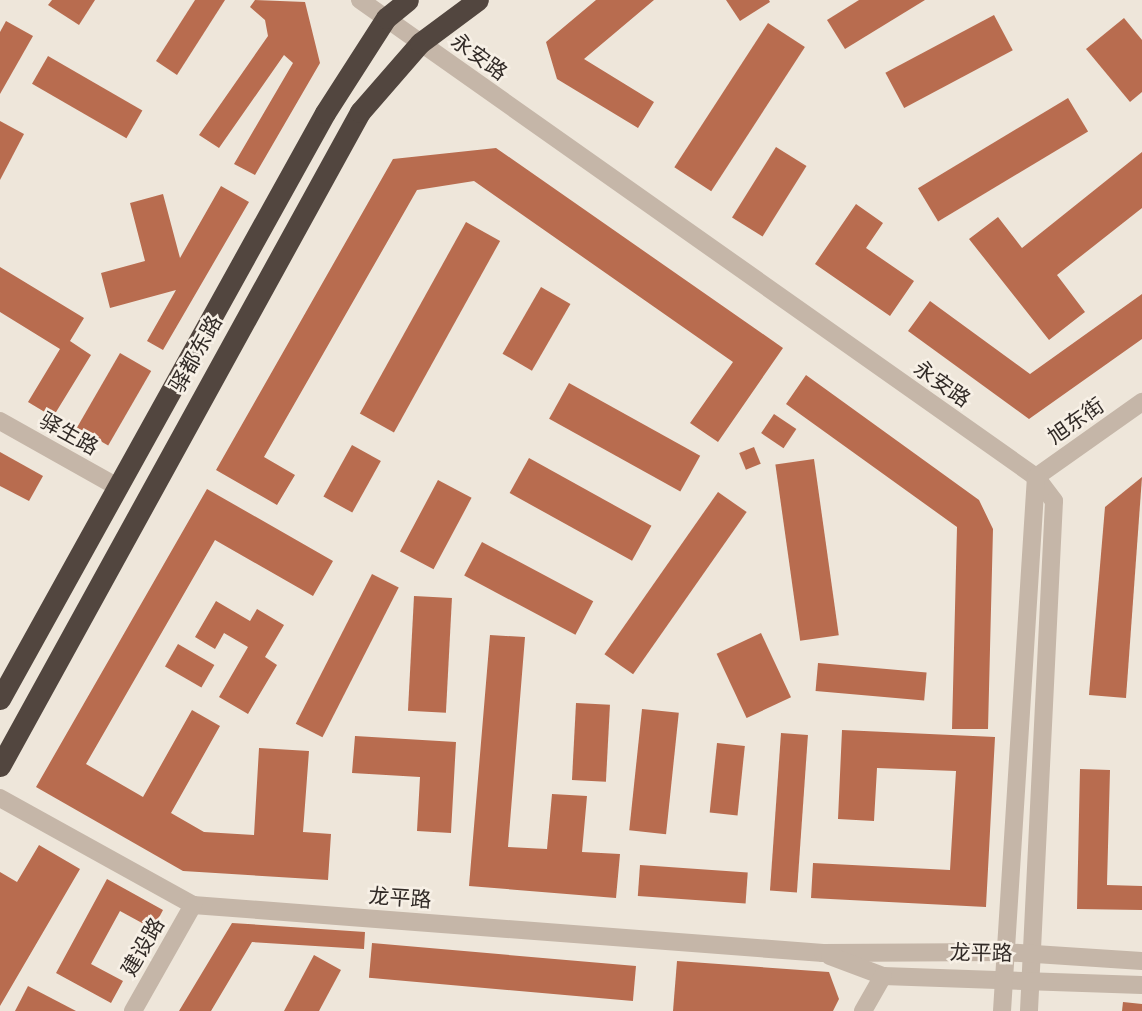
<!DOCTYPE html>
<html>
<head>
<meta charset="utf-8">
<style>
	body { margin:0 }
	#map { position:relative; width:1142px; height:1011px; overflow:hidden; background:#eee6da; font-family:"Fira Sans","Noto Sans SC",sans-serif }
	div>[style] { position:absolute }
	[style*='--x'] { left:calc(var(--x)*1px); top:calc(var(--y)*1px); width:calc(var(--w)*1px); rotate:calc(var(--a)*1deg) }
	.building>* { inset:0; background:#b86c4f; transform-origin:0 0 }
	.minor>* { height:18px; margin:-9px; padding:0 9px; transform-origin:9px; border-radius:9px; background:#c5b6a8 }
	.highway>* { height:21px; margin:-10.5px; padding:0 10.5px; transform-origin:10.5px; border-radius:10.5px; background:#52463f }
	span { translate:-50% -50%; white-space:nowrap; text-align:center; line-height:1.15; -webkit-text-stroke:5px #f7f0e6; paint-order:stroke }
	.street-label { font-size:21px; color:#322b27 }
</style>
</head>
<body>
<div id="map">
	<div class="building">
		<div style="clip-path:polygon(52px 0,95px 0,79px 25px,48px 5px)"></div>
		<div style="clip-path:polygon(195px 0,225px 0,177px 75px,156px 61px)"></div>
		<div style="clip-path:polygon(255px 0,305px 2px,320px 63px,255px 175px,234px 164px,293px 63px,284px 55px,219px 148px,199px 135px,268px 36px,265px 20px,250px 7px)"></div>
		<div style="clip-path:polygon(596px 0,654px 0,584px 59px,654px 102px,638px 128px,557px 79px,546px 42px)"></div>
		<div style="clip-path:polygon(726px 0,769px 0,770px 2px,740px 21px)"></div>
		<div style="clip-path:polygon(859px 0,925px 0,845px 49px,827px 20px)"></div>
		<div style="left:994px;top:15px;width:40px;height:123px;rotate:62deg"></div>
		<div style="clip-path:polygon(1124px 18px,1142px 40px,1142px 92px,1130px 102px,1086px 49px)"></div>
		<div style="clip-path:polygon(6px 21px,33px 36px,0 94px,0 32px)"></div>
		<div style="left:768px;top:23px;width:44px;height:172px;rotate:33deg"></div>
		<div style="left:48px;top:56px;width:109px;height:32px;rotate:30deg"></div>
		<div style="left:1068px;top:98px;width:39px;height:175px;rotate:59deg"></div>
		<div style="clip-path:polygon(0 121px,24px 134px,0 180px)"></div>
		<div style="left:776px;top:147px;width:36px;height:83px;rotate:32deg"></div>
		<div style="clip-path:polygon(496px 148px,783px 348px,718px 442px,690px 423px,733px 362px,474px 181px,417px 190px,264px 457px,295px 475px,277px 505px,216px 470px,393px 159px)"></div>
		<div style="clip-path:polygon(1142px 152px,1142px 208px,1057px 275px,1085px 312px,1049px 340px,969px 239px,998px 217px,1022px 248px)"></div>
		<div style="clip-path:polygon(221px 186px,249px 202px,163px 350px,147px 341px,176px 290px,110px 308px,101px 273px,145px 261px,130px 203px,163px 194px,180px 258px)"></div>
		<div style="clip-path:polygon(856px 204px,883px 223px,866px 248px,914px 281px,890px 316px,815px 264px)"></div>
		<div style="left:466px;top:222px;width:39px;height:219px;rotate:29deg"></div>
		<div style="clip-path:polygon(0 267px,84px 318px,70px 341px,91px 355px,53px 417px,28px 402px,60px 349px,0 312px)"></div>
		<div style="left:541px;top:287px;width:34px;height:77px;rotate:30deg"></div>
		<div style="clip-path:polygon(1142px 294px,1142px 339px,1029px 419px,908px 331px,930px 301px,1030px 374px)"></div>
		<div style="left:120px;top:353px;width:36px;height:86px;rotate:30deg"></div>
		<div style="clip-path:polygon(806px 375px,979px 500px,993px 529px,988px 729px,952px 729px,957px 527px,786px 404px)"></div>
		<div style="left:569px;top:383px;width:150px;height:41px;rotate:29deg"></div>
		<div style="left:774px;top:414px;width:27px;height:23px;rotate:34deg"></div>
		<div style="left:352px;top:445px;width:33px;height:59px;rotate:29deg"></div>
		<div style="left:754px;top:447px;width:18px;height:16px;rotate:68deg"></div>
		<div style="clip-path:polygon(0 452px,43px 476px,29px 501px,0 486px)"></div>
		<div style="left:529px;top:458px;width:140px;height:40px;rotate:29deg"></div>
		<div style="left:814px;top:459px;width:178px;height:39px;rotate:82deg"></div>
		<div style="clip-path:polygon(1142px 477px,1126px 698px,1089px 695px,1105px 507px)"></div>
		<div style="left:438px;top:480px;width:38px;height:81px;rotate:28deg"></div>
		<div style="clip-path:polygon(207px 489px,333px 561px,313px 596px,215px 540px,86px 764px,143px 797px,192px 710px,220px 726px,171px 813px,204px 832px,254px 835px,259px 748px,309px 751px,303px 832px,331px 834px,328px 880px,183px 871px,36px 787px)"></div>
		<div style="left:718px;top:492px;width:35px;height:198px;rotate:35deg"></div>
		<div style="left:482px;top:542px;width:126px;height:38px;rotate:28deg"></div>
		<div style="left:372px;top:574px;width:30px;height:168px;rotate:27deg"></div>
		<div style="left:414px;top:596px;width:38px;height:115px;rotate:3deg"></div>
		<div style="clip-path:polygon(216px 601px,250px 621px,257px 609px,284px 625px,265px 657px,277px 665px,248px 714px,219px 697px,248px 647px,224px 633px,215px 649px,195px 637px)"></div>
		<div style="left:761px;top:633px;width:71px;height:49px;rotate:65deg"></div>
		<div style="clip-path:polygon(490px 635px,525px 637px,508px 847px,547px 849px,552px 794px,587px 796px,582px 852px,620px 854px,616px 898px,469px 886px)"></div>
		<div style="left:178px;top:644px;width:42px;height:26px;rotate:30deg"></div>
		<div style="left:818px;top:663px;width:109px;height:28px;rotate:5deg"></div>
		<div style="left:576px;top:703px;width:34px;height:77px;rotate:3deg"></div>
		<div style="left:642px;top:709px;width:37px;height:122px;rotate:6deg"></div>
		<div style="clip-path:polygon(842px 730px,995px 737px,986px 907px,811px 898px,813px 863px,950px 870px,956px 771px,877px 768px,874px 821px,838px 819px)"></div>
		<div style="left:781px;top:733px;width:27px;height:158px;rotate:4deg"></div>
		<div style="clip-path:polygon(355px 736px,456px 742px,451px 833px,417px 831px,420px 777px,352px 773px)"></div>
		<div style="left:717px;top:743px;width:28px;height:70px;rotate:6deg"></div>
		<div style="clip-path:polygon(1080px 769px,1110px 770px,1107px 885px,1142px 886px,1142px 910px,1077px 909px)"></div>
		<div style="clip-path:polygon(39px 845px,80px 869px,0 1006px,0 872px,17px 882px)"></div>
		<div style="left:640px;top:865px;width:108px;height:31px;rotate:4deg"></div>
		<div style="clip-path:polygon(107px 879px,163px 910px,153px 929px,120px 911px,91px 964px,123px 981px,111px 1003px,56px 973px)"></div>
		<div style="clip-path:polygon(232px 923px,365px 932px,364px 949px,252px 942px,211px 1011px,179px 1011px)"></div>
		<div style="left:372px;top:943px;width:265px;height:35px;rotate:5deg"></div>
		<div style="clip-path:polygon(314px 955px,341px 970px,319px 1011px,284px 1011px)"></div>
		<div style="clip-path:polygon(677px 961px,829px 972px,839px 999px,833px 1011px,673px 1011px)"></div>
		<div style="clip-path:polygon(28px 986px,76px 1011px,15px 1011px)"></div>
		<div style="clip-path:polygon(1123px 1002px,1142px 1004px,1142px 1011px,1122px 1011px)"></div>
	</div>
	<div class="minor">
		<div style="--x:360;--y:0;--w:827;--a:35.21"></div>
		<div style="--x:1036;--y:477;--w:30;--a:53"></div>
		<div style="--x:1054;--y:501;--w:511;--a:92.81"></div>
		<div style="--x:0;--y:421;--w:133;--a:29.3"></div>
		<div style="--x:1036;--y:477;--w:130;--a:-35.3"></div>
		<div style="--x:0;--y:798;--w:221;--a:29"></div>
		<div style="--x:193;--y:905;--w:632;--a:4.36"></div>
		<div style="--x:823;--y:953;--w:181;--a:-0.3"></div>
		<div style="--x:1004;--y:952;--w:138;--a:3.7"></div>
		<div style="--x:830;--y:956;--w:57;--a:20.7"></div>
		<div style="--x:883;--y:976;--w:259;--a:2"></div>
		<div style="--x:133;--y:1011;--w:122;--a:-60.5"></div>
		<div style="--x:863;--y:1011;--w:40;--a:-60.3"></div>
		<div style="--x:1002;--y:1011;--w:535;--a:-86.36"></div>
	</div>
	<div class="highway">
		<div style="--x:0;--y:699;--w:670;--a:-60.99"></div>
		<div style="--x:325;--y:113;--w:113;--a:-57.3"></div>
		<div style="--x:386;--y:18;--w:28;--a:-39"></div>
		<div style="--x:0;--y:766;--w:747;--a:-61.17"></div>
		<div style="--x:360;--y:112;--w:91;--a:-49"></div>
		<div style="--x:420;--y:43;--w:72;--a:-36.6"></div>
	</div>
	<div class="street-label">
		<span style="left:479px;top:57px;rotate:36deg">永安路</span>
		<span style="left:196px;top:354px;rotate:-61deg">驿都东路</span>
		<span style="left:942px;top:384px;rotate:35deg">永安路</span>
		<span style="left:1076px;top:421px;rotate:-35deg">旭东街</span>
		<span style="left:69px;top:434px;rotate:29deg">驿生路</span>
		<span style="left:400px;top:898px;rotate:4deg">龙平路</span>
		<span style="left:143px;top:947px;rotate:-60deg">建设路</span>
		<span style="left:981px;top:953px;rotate:1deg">龙平路</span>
	</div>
</div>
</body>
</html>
